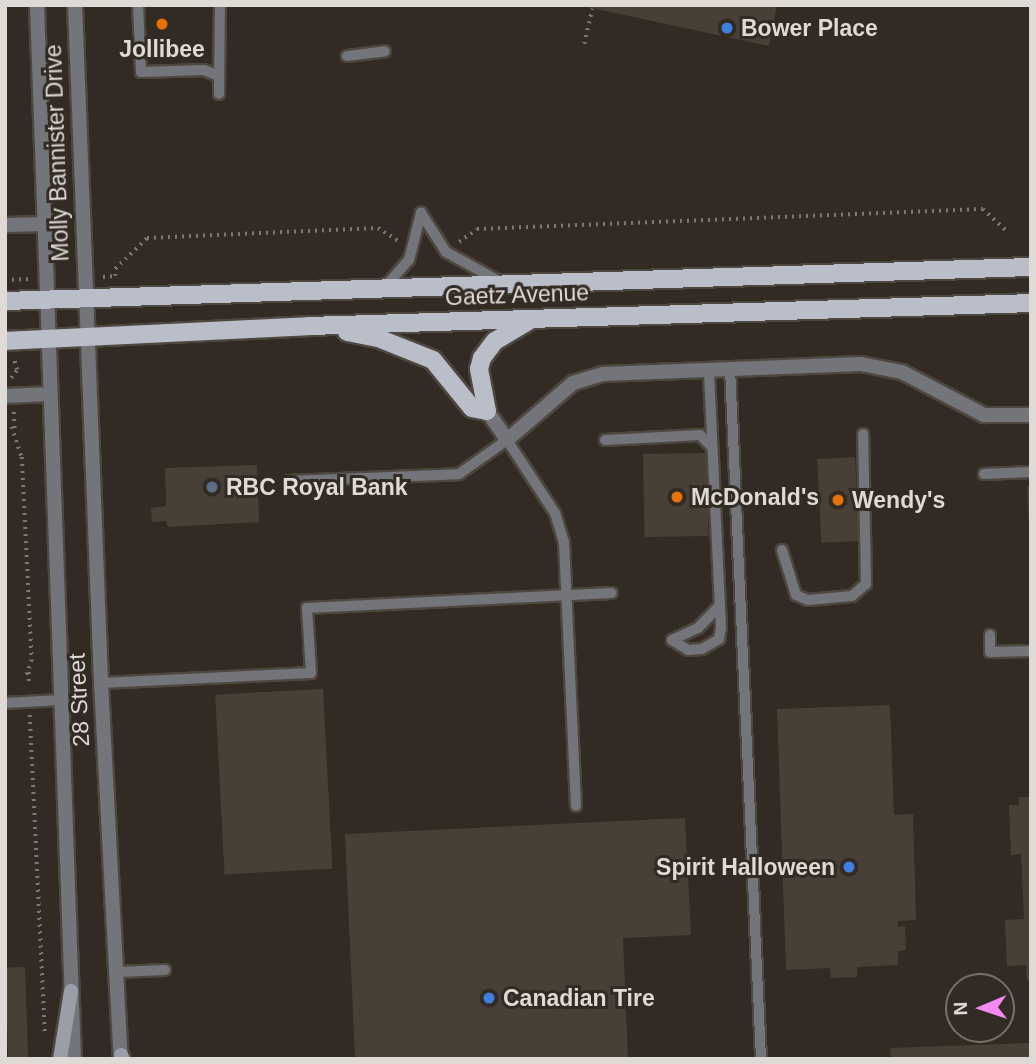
<!DOCTYPE html>
<html>
<head>
<meta charset="utf-8">
<style>
	body { margin:0 }
	#map { position:relative; width:1036px; height:1064px; overflow:hidden; background:#322b23; font-family:Helvetica,sans-serif }
	div>[style] { position:absolute }
	[style*='--x'] { left:calc(var(--x)*1px); top:calc(var(--y)*1px); width:calc(var(--w)*1px); rotate:calc(var(--a)*1deg) }
	.building>* { inset:0; background:#484037; transform-origin:0 0 }
	.path>* { height:3.5px; margin-top:-1.75px; transform-origin:0; background:repeating-linear-gradient(90deg,#7e7872 0 2px,transparent 0 7px) }
	.roads { filter:drop-shadow(2px 0 #4e473f) drop-shadow(-2px 0 #4e473f) drop-shadow(0 2px #4e473f) drop-shadow(0 -2px #4e473f) }
	.service>* { height:10px; margin:-5px; padding:0 5px; transform-origin:5px; border-radius:5px; background:#73757a }
	.minor>* { height:14px; margin:-7px; padding:0 7px; transform-origin:7px; border-radius:7px; background:#73757a }
	.tertiary>* { height:14px; margin:-7px; padding:0 7px; transform-origin:7px; border-radius:7px; background:#73757a }
	.secondary>* { height:14px; margin:-7px; padding:0 7px; transform-origin:7px; border-radius:7px; background:#9b9ea6 }
	.primary>* { height:18px; margin:-9px; padding:0 9px; transform-origin:9px; border-radius:9px; background:#babec8 }
	.dots>* { width:19px; height:19px; translate:-50% -50%; box-sizing:border-box; border:4px solid #322b23; border-radius:50% }
	span { translate:-50% -50%; white-space:nowrap; text-align:center; line-height:1.15; -webkit-text-stroke:6px #322b23; paint-order:stroke }
	.poi-label { font-size:23px; color:#dfdad5; font-weight:700 }
	.left { translate:0 -50%; text-align:left }
	.right { translate:-100% -50%; text-align:right }
	.street-label { font-size:23px; color:#dfdad5 }
	.frame { position:absolute; inset:0; border:7px solid #dfdad5; pointer-events:none }
	.north { position:absolute; left:945px; top:973px; width:70px; height:70px; box-sizing:border-box; background:#322b23; border:2px solid #77716a; border-radius:50%; rotate:268deg; font-size:19px; font-weight:700; line-height:28px; text-align:center; color:#dfdad5 }
	.north::after { content:''; display:block; margin:auto; width:24px; height:32px; background:#f489f0; clip-path:polygon(50% 0,100% 100%,50% 72%,0 100%) }
</style>
</head>
<body>
<div id="map">
	<div class="building">
		<div style="clip-path:polygon(578px 5px,777px 5px,769px 46px)"></div>
		<div style="left:707px;top:453px;width:83px;height:64px;rotate:89deg"></div>
		<div style="left:855px;top:457px;width:84px;height:38px;rotate:87deg"></div>
		<div style="clip-path:polygon(257px 465px,259px 522px,168px 527px,166px 521px,152px 522px,151px 508px,166px 506px,165px 468px)"></div>
		<div style="clip-path:polygon(1027px 486px,1031px 486px,1031px 527px,1029px 527px)"></div>
		<div style="left:323px;top:689px;width:180px;height:108px;rotate:87deg"></div>
		<div style="clip-path:polygon(890px 705px,894px 815px,913px 814px,916px 920px,898px 921px,898px 927px,905px 926px,906px 950px,898px 951px,898px 965px,857px 967px,857px 977px,831px 978px,830px 968px,786px 970px,777px 709px)"></div>
		<div style="clip-path:polygon(1019px 797px,1031px 797px,1031px 980px,1027px 981px,1026px 965px,1007px 966px,1005px 920px,1024px 919px,1021px 854px,1011px 855px,1009px 805px,1019px 805px)"></div>
		<div style="clip-path:polygon(685px 818px,691px 935px,623px 938px,628px 1059px,355px 1059px,345px 834px)"></div>
		<div style="left:25px;top:967px;width:92px;height:20px;rotate:88deg"></div>
		<div style="clip-path:polygon(1031px 1043px,1031px 1059px,891px 1059px,890px 1048px)"></div>
	</div>
	<div class="path">
		<div style="--x:584;--y:44;--w:36;--a:-77"></div>
		<div style="--x:459;--y:242;--w:22;--a:-36"></div>
		<div style="--x:477;--y:229;--w:506;--a:-2.26"></div>
		<div style="--x:983;--y:209;--w:35;--a:43"></div>
		<div style="--x:103;--y:277;--w:12;--a:-5"></div>
		<div style="--x:115;--y:276;--w:7;--a:-90"></div>
		<div style="--x:115;--y:269;--w:45;--a:-44.1"></div>
		<div style="--x:147;--y:238;--w:231;--a:-2.5"></div>
		<div style="--x:378;--y:228;--w:26;--a:32"></div>
		<div style="--x:5;--y:280;--w:27;--a:-2"></div>
		<div style="--x:11;--y:378;--w:10;--a:-53"></div>
		<div style="--x:17;--y:370;--w:13;--a:-108"></div>
		<div style="--x:14;--y:412;--w:17;--a:87"></div>
		<div style="--x:12;--y:427;--w:32;--a:72"></div>
		<div style="--x:22;--y:457;--w:203;--a:87.2"></div>
		<div style="--x:32;--y:660;--w:18;--a:109"></div>
		<div style="--x:29;--y:672;--w:14;--a:90"></div>
		<div style="--x:30;--y:715;--w:321;--a:87.3"></div>
	</div>
	<div class="roads">
		<div class="service">
			<div style="--x:138;--y:5;--w:67;--a:87.4"></div>
			<div style="--x:141;--y:72;--w:63;--a:-1.8"></div>
			<div style="--x:204;--y:70;--w:16;--a:22"></div>
			<div style="--x:347;--y:56;--w:38;--a:-7"></div>
			<div style="--x:219;--y:94;--w:89;--a:-89.4"></div>
			<div style="--x:421;--y:213;--w:46;--a:57.3"></div>
			<div style="--x:446;--y:252;--w:60;--a:28.7"></div>
			<div style="--x:386;--y:286;--w:35;--a:-49"></div>
			<div style="--x:409;--y:260;--w:49;--a:-75.7"></div>
			<div style="--x:730;--y:368;--w:692;--a:87.43"></div>
			<div style="--x:605;--y:440;--w:95;--a:-3"></div>
			<div style="--x:700;--y:435;--w:17;--a:45"></div>
			<div style="--x:984;--y:474;--w:47;--a:-2.4"></div>
			<div style="--x:288;--y:481;--w:171;--a:-2.3"></div>
			<div style="--x:459;--y:474;--w:59;--a:-35.3"></div>
			<div style="--x:507;--y:440;--w:87;--a:56.7"></div>
			<div style="--x:555;--y:513;--w:30;--a:73"></div>
			<div style="--x:564;--y:542;--w:264;--a:87.4"></div>
			<div style="--x:782;--y:550;--w:47;--a:72.7"></div>
			<div style="--x:796;--y:595;--w:13;--a:23"></div>
			<div style="--x:808;--y:600;--w:44;--a:-5.2"></div>
			<div style="--x:852;--y:596;--w:18;--a:-41"></div>
			<div style="--x:866;--y:584;--w:150;--a:-91.1"></div>
			<div style="--x:990;--y:635;--w:17;--a:90"></div>
			<div style="--x:990;--y:652;--w:41;--a:-1.4"></div>
			<div style="--x:672;--y:640;--w:19;--a:32"></div>
			<div style="--x:688;--y:650;--w:14;--a:-4"></div>
			<div style="--x:702;--y:649;--w:20;--a:-30"></div>
			<div style="--x:719;--y:639;--w:11;--a:-80"></div>
			<div style="--x:721;--y:628;--w:259;--a:-92.7"></div>
			<div style="--x:672;--y:640;--w:29;--a:-25"></div>
			<div style="--x:698;--y:628;--w:32;--a:-46"></div>
			<div style="--x:101;--y:683;--w:210;--a:-2.7"></div>
			<div style="--x:311;--y:673;--w:65;--a:-93.5"></div>
			<div style="--x:307;--y:608;--w:305;--a:-2.8"></div>
			<div style="--x:5;--y:703;--w:56;--a:-3.1"></div>
			<div style="--x:118;--y:972;--w:47;--a:-2.4"></div>
		</div>
		<div class="minor">
			<div style="--x:5;--y:225;--w:41;--a:-1.4"></div>
			<div style="--x:5;--y:396;--w:45;--a:-2.5"></div>
			<div style="--x:487;--y:411;--w:35;--a:55"></div>
			<div style="--x:507;--y:440;--w:87;--a:-40.8"></div>
			<div style="--x:573;--y:383;--w:31;--a:-17"></div>
			<div style="--x:603;--y:374;--w:258;--a:-2.2"></div>
			<div style="--x:861;--y:364;--w:42;--a:11"></div>
			<div style="--x:902;--y:372;--w:93;--a:27.7"></div>
			<div style="--x:984;--y:415;--w:47;--a:0"></div>
		</div>
		<div class="tertiary">
			<div style="--x:37;--y:5;--w:1055;--a:87.99"></div>
			<div style="--x:75;--y:5;--w:678;--a:87.8"></div>
			<div style="--x:101;--y:683;--w:377;--a:87"></div>
		</div>
		<div class="secondary">
			<div style="--x:121;--y:1055;--w:4;--a:63"></div>
			<div style="--x:60;--y:1059;--w:69;--a:-80.8"></div>
		</div>
		<div class="primary">
			<div style="--x:5;--y:301;--w:1027;--a:-1.9"></div>
			<div style="--x:347;--y:332;--w:32;--a:11"></div>
			<div style="--x:378;--y:338;--w:59;--a:21.8"></div>
			<div style="--x:433;--y:360;--w:62;--a:50.9"></div>
			<div style="--x:472;--y:408;--w:15;--a:11"></div>
			<div style="--x:487;--y:411;--w:43;--a:-100.8"></div>
			<div style="--x:479;--y:369;--w:11;--a:-75"></div>
			<div style="--x:482;--y:358;--w:21;--a:-53"></div>
			<div style="--x:495;--y:341;--w:39;--a:-31"></div>
			<div style="--x:5;--y:341;--w:304;--a:-2.8"></div>
			<div style="--x:309;--y:326;--w:722;--a:-1.82"></div>
		</div>
	</div>
	<div class="dots">
		<div style="left:162px;top:24px;background:#e8710a"></div>
		<div style="left:727px;top:28px;background:#3f7fe0"></div>
		<div style="left:212px;top:487px;background:#5c6f8a"></div>
		<div style="left:677px;top:497px;background:#e8710a"></div>
		<div style="left:838px;top:500px;background:#e8710a"></div>
		<div style="left:849px;top:867px;background:#3f7fe0"></div>
		<div style="left:489px;top:998px;background:#3f7fe0"></div>
	</div>
	<div class="poi-label">
		<span class="left" style="left:741px;top:28px">Bower Place</span>
		<span style="left:162px;top:49px">Jollibee</span>
		<span class="left" style="left:226px;top:487px">RBC Royal Bank</span>
		<span class="left" style="left:691px;top:497px">McDonald's</span>
		<span class="left" style="left:852px;top:500px">Wendy's</span>
		<span class="right" style="left:835px;top:867px">Spirit Halloween</span>
		<span class="left" style="left:503px;top:998px">Canadian Tire</span>
	</div>
	<div class="street-label">
		<span style="left:57px;top:153px;rotate:-92deg">Molly Bannister Drive</span>
		<span style="left:517px;top:295px;rotate:-2deg">Gaetz Avenue</span>
		<span style="left:79px;top:700px;rotate:-93deg">28 Street</span>
	</div>
	<div class="frame"></div>
	<div class="north">N</div>
</div>
</body>
</html>
